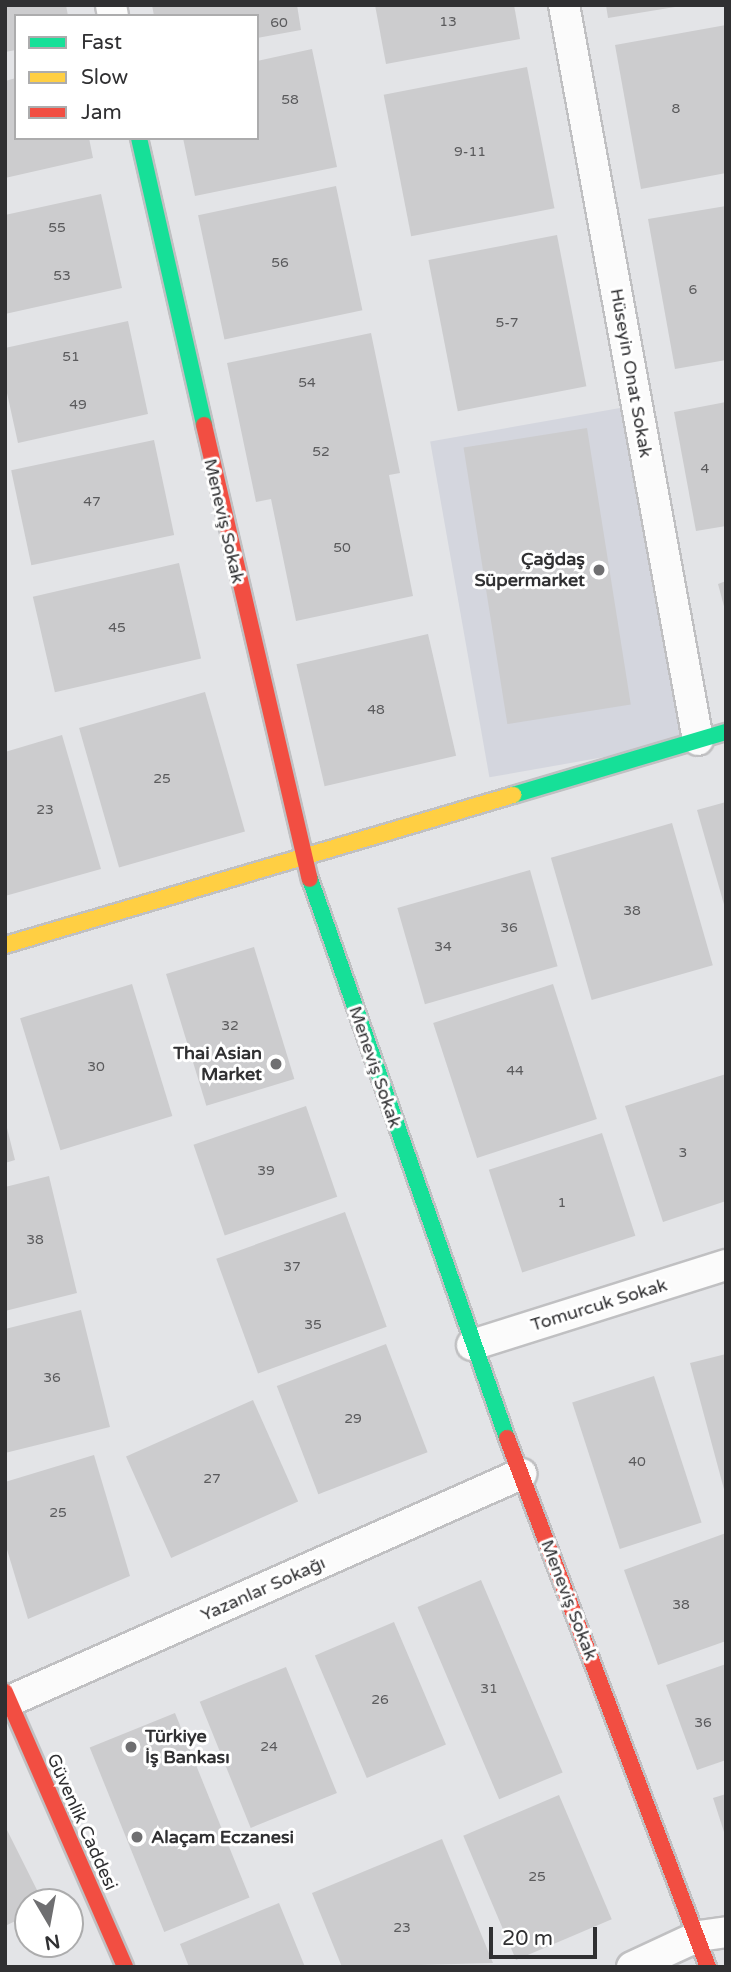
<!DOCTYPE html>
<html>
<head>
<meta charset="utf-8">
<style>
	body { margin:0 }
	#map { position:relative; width:731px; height:1972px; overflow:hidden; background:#e3e4e7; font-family:"Varela Round",sans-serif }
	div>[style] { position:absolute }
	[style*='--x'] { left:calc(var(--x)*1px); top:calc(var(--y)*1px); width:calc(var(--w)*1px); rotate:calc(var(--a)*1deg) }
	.built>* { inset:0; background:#d4d6de; transform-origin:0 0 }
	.building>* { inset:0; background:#ccccce; transform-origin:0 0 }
	.roads { filter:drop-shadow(2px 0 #c0c0c2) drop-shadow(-2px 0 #c0c0c2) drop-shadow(0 2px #c0c0c2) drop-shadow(0 -2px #c0c0c2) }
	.street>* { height:30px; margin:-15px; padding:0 15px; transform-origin:15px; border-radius:15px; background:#fbfbfb }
	.fast>* { height:16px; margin:-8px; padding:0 8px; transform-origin:8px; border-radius:8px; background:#16e098 }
	.slow>* { height:16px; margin:-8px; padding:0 8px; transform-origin:8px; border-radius:8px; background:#ffcf43 }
	.jam>* { height:16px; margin:-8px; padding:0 8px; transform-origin:8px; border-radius:8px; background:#f24e42 }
	.dots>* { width:19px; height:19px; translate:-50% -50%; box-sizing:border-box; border:4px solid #fff; border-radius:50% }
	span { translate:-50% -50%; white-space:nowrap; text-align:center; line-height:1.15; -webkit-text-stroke:6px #fff; paint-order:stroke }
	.number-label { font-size:14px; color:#5a5a5c }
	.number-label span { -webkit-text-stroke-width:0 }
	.street-label { font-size:18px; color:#303032 }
	.poi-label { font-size:18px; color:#303032; font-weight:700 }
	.right { translate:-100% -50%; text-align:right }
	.left { translate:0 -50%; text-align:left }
	.frame { position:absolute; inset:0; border:7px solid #303032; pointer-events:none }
	.legend { position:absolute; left:14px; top:14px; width:245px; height:126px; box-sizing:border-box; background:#fff; border:2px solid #acacad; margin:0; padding:9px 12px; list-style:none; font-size:21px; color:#303032 }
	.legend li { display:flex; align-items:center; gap:14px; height:35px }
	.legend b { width:35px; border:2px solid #acacad }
	.north { position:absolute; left:14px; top:1888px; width:70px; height:70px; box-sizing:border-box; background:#fff; border:2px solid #acacad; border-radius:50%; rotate:170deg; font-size:19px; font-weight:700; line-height:28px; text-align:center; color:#303032 }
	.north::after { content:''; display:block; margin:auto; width:24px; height:32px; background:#6f6f71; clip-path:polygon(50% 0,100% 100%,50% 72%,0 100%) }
	.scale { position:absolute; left:489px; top:1927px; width:108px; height:32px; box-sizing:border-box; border:4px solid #303032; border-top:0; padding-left:9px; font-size:21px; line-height:24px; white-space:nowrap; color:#303032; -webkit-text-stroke:5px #fff; paint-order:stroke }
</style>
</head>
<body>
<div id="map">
	<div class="built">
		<div style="left:637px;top:405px;width:341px;height:210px;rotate:80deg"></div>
	</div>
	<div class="building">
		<div style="clip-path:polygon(5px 5px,66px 5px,68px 16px,16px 16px,16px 50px,5px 52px)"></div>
		<div style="clip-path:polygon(152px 5px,297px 5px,301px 30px,257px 38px,257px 16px,154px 16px)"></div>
		<div style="clip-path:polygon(375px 5px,514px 5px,520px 39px,386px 64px)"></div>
		<div style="clip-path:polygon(606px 5px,675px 5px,675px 7px,608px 18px)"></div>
		<div style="clip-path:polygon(726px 25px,726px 173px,641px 189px,615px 45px)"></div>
		<div style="clip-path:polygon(312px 49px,337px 167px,195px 196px,183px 138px,257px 138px,257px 61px)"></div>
		<div style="left:527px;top:67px;width:144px;height:146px;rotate:79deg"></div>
		<div style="clip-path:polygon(16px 78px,16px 138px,89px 138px,93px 158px,5px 178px,5px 81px)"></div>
		<div style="left:336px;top:186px;width:127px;height:141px;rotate:78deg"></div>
		<div style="clip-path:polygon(101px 194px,122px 288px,5px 314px,5px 215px)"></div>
		<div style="clip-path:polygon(726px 206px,726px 360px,675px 369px,648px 219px)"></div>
		<div style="left:557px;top:235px;width:154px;height:131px;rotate:79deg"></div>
		<div style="clip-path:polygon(128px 321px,148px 414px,18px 443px,5px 384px,5px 348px)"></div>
		<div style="clip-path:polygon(371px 333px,400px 473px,389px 475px,413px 596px,296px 621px,271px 499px,256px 502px,227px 363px)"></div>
		<div style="clip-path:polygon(726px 402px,726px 526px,696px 531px,674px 412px)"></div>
		<div style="left:587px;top:428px;width:280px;height:125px;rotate:81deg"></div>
		<div style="left:154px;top:440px;width:97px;height:146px;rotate:78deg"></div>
		<div style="left:179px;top:563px;width:98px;height:150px;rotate:77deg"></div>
		<div style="clip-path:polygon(726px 581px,726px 610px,725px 610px,718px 584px)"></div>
		<div style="left:428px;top:634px;width:125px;height:135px;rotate:77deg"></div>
		<div style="left:205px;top:692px;width:145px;height:131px;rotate:74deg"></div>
		<div style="clip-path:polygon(62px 735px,101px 869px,5px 896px,5px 752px)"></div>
		<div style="clip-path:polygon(726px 802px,726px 908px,725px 908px,697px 810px)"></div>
		<div style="left:672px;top:823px;width:148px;height:126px;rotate:74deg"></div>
		<div style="left:530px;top:870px;width:100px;height:138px;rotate:74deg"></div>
		<div style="left:254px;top:947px;width:138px;height:92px;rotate:73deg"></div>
		<div style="left:132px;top:984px;width:138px;height:117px;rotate:73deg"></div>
		<div style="left:553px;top:984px;width:142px;height:126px;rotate:72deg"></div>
		<div style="clip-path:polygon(726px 1074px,726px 1201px,663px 1222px,625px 1106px)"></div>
		<div style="left:306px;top:1106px;width:96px;height:119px;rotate:71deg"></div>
		<div style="clip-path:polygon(5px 1120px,15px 1160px,5px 1163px)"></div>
		<div style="left:602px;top:1133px;width:108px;height:119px;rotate:72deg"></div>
		<div style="clip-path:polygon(49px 1176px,77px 1293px,5px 1311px,5px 1187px)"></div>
		<div style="left:345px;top:1212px;width:122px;height:137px;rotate:70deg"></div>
		<div style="clip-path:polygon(81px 1310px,110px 1427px,5px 1453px,5px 1329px)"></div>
		<div style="left:386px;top:1344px;width:116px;height:117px;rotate:69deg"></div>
		<div style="clip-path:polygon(726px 1354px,726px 1493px,725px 1493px,690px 1363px)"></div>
		<div style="left:654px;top:1376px;width:154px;height:86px;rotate:72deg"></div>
		<div style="left:253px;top:1400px;width:111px;height:139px;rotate:66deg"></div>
		<div style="clip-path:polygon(94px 1455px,130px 1576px,28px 1619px,5px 1543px,5px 1482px)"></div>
		<div style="clip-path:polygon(726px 1533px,726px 1641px,658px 1665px,624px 1570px)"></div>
		<div style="left:481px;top:1580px;width:209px;height:69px;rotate:67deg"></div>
		<div style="left:394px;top:1622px;width:133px;height:86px;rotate:67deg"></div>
		<div style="clip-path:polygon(726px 1664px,726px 1760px,697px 1770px,666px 1685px)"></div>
		<div style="left:286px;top:1667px;width:136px;height:93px;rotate:68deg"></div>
		<div style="left:175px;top:1713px;width:199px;height:92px;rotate:68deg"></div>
		<div style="clip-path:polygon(726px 1794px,726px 1835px,725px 1835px,713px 1798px)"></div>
		<div style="left:559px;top:1795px;width:135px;height:104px;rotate:67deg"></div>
		<div style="clip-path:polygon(5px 1826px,43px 1902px,28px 1902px,28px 1915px,5px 1926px)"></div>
		<div style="clip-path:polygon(442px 1839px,493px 1963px,342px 1967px,312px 1893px)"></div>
		<div style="clip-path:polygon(279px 1903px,305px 1967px,189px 1967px,180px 1944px)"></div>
	</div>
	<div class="roads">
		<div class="street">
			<div style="--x:111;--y:5;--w:11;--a:80"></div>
			<div style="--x:564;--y:5;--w:747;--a:79.67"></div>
			<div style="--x:472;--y:1345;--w:266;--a:-17.5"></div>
			<div style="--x:5;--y:1703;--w:565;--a:-23.93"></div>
			<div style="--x:632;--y:1967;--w:74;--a:-24.8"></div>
			<div style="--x:699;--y:1936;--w:27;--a:-8"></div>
		</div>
		<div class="fast">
			<div style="--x:139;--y:138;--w:294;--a:77.2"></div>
			<div style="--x:513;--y:795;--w:222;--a:-16.5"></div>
			<div style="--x:310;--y:879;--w:593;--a:70.59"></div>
		</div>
		<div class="slow">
			<div style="--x:5;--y:945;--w:530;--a:-16.45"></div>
		</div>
		<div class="jam">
			<div style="--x:204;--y:425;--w:466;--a:76.9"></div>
			<div style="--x:507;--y:1438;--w:566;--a:69.2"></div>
			<div style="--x:5;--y:1692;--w:300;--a:66.4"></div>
		</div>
	</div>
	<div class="dots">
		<div style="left:599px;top:570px;background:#6f6f71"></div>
		<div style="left:276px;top:1064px;background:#6f6f71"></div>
		<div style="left:131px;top:1747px;background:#6f6f71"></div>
		<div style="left:137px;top:1837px;background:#6f6f71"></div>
	</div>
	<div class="number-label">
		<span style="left:448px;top:22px">13</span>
		<span style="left:279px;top:23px">60</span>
		<span style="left:290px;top:100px">58</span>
		<span style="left:676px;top:109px">8</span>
		<span style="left:470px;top:152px">9-11</span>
		<span style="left:57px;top:228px">55</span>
		<span style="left:280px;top:263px">56</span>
		<span style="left:62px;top:276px">53</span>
		<span style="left:693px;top:290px">6</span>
		<span style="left:507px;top:323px">5-7</span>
		<span style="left:71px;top:357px">51</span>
		<span style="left:307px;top:383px">54</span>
		<span style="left:78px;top:405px">49</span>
		<span style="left:321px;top:452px">52</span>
		<span style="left:705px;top:469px">4</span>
		<span style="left:92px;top:502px">47</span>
		<span style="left:342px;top:548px">50</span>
		<span style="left:117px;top:628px">45</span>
		<span style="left:376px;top:710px">48</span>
		<span style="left:162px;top:779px">25</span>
		<span style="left:45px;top:810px">23</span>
		<span style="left:632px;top:911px">38</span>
		<span style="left:509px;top:928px">36</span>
		<span style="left:443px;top:947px">34</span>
		<span style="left:230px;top:1026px">32</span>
		<span style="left:96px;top:1067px">30</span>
		<span style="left:515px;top:1071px">44</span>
		<span style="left:683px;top:1153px">3</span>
		<span style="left:266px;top:1171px">39</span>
		<span style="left:562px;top:1203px">1</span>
		<span style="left:35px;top:1240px">38</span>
		<span style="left:292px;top:1267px">37</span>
		<span style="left:313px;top:1325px">35</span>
		<span style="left:52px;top:1378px">36</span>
		<span style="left:353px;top:1419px">29</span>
		<span style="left:637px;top:1462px">40</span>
		<span style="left:212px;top:1479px">27</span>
		<span style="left:58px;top:1513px">25</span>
		<span style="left:681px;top:1605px">38</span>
		<span style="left:489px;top:1689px">31</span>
		<span style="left:380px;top:1700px">26</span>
		<span style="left:703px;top:1723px">36</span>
		<span style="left:269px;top:1747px">24</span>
		<span style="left:537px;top:1877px">25</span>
		<span style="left:402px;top:1928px">23</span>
	</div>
	<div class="street-label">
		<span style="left:631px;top:373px;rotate:80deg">Hüseyin Onat Sokak</span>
		<span style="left:224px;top:521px;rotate:77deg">Meneviş Sokak</span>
		<span style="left:375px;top:1067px;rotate:71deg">Meneviş Sokak</span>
		<span style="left:599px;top:1305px;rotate:-17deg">Tomurcuk Sokak</span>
		<span style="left:263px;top:1589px;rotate:-24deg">Yazanlar Sokağı</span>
		<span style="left:569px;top:1600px;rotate:69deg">Meneviş Sokak</span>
		<span style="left:82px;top:1822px;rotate:66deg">Güvenlik Caddesi</span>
	</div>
	<div class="poi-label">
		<span class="right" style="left:585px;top:570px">Çağdaş<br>Süpermarket</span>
		<span class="right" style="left:262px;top:1064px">Thai Asian<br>Market</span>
		<span class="left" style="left:145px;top:1747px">Türkiye<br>İş Bankası</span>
		<span class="left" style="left:151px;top:1837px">Alaçam Eczanesi</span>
	</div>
	<div class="frame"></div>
	<ul class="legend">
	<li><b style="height:9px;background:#16e098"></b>Fast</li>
	<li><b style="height:9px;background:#ffcf43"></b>Slow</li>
	<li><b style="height:9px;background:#f24e42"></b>Jam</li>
	</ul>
	<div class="north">N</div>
	<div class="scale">20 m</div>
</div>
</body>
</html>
